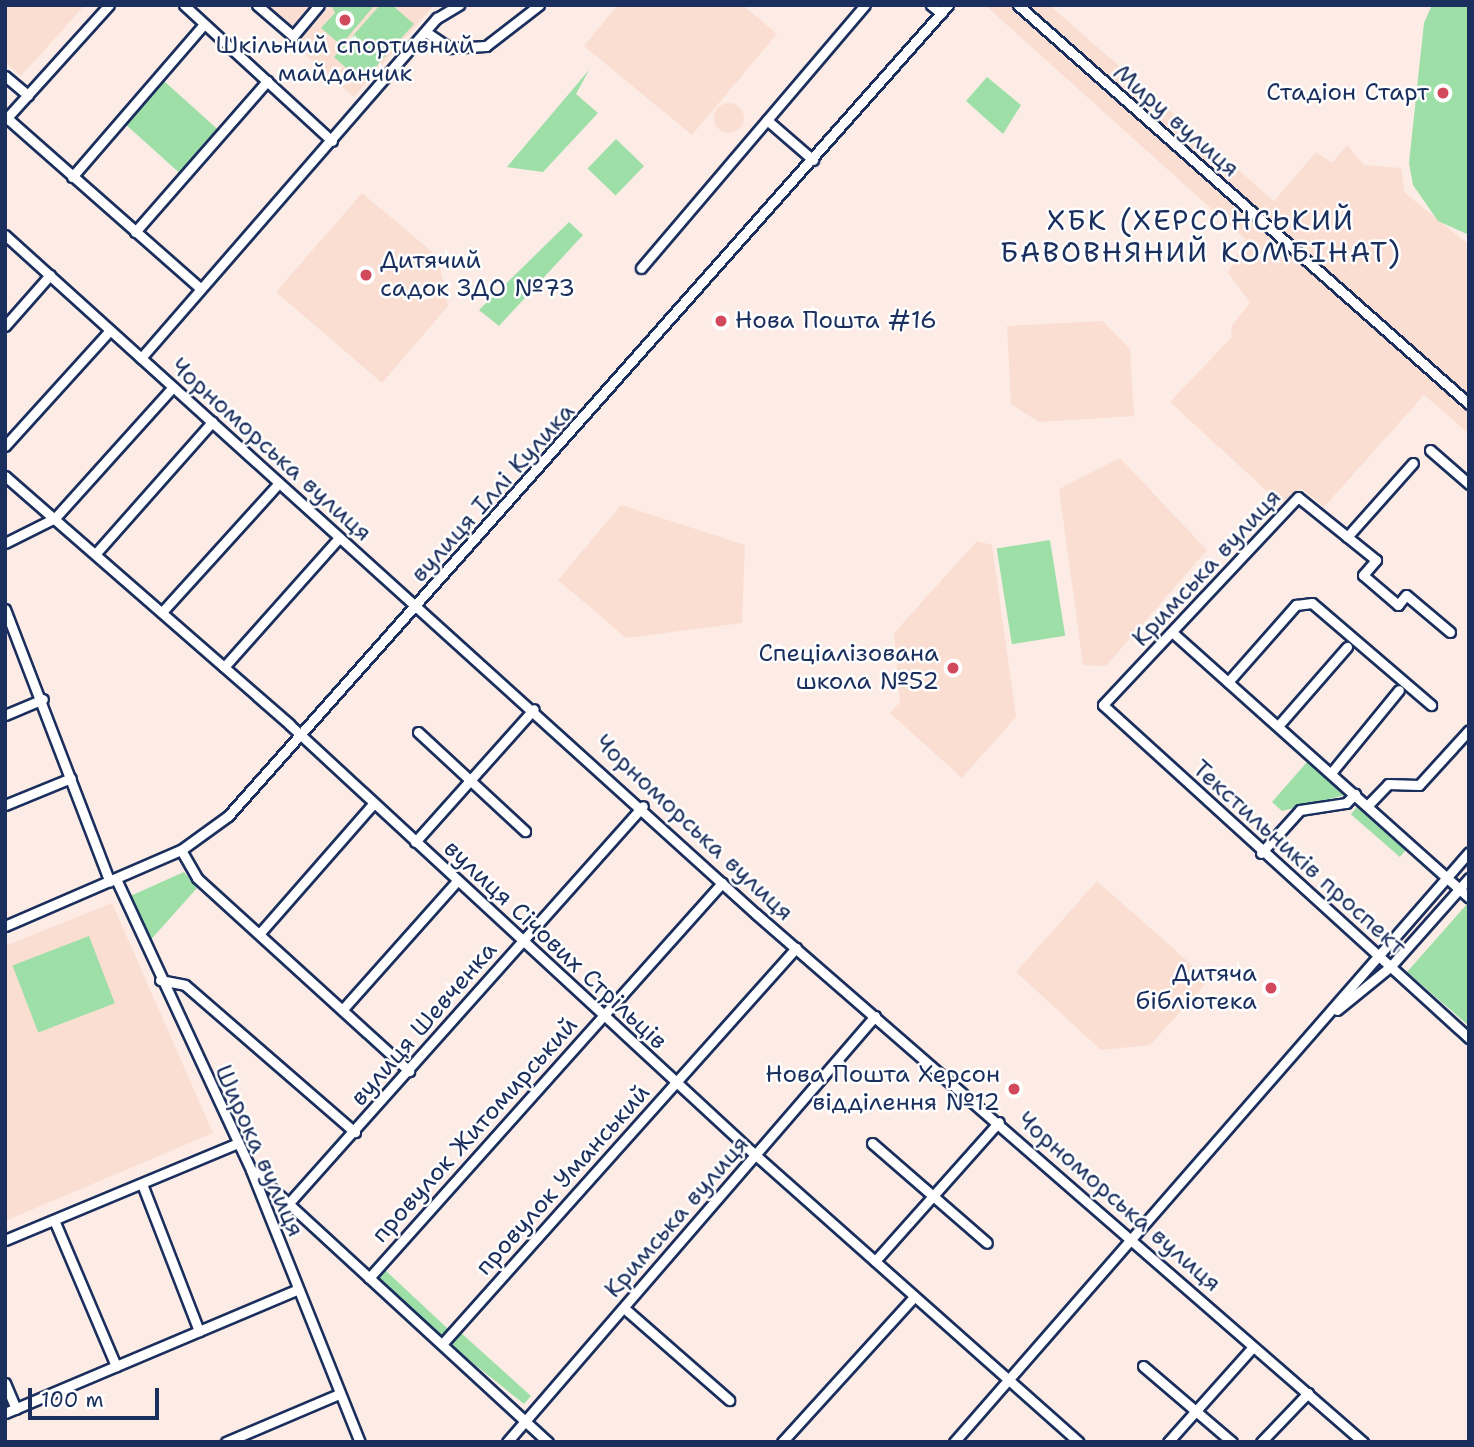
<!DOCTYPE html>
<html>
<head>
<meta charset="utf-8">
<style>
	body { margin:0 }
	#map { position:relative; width:1474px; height:1447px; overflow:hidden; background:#fcece5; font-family:"Shantell Sans",sans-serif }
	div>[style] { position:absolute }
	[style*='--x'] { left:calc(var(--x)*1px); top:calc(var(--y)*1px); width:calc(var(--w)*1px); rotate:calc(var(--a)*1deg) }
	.built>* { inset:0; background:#faded2 }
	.round { border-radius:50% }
	.green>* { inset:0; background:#9edfa8; transform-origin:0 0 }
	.roads { filter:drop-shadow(2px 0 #1b2f5e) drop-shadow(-2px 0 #1b2f5e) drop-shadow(0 2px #1b2f5e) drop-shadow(0 -2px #1b2f5e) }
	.minor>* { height:9px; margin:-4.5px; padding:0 4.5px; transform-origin:4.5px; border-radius:4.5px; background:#fff }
	.dots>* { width:19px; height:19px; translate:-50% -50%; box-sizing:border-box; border:4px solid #fff; border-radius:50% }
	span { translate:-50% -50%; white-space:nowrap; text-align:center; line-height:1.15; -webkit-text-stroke:5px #fff; paint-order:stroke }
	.poi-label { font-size:24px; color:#1b2f5e }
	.right { translate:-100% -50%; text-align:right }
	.left { translate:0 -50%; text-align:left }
	.street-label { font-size:24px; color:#1b2f5e }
	.quarter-label { font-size:28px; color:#1b2f5e; letter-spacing:2px }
	.frame { position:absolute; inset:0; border:7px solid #1b2f5e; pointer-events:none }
	.scale { position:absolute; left:28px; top:1388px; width:131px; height:32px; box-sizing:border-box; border:4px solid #1b2f5e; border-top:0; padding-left:9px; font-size:21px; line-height:24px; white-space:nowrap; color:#1b2f5e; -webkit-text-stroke:5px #fff; paint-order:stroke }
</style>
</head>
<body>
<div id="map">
	<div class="built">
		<div style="clip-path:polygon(5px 5px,85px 5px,21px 76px,5px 62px)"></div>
		<div style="clip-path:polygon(249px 5px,434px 5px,354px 97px)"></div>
		<div style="clip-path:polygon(618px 5px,743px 5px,777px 34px,692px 135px,584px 46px)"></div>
		<div style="clip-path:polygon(1049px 5px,1274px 201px,1316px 152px,1332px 163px,1347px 145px,1364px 165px,1401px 168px,1405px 193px,1469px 245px,1469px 434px,1424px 395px,1324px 507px,1302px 489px,1280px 503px,1170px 402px,1231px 338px,1232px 325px,1250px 303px,1228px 273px,1246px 240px,987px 7px)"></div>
		<div class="round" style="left:714px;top:103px;width:30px;height:30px"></div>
		<div style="clip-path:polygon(362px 193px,438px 257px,448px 306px,382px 383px,276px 292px)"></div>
		<div style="clip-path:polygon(1102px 321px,1130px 349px,1134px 416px,1039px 422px,1011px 404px,1007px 326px)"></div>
		<div style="clip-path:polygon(1120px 458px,1207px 550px,1106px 666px,1083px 665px,1059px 489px)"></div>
		<div style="clip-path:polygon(621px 505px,745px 545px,742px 623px,626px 638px,558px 580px)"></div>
		<div style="clip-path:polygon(977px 541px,992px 545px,1016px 717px,962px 778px,890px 713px,900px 702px,894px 633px)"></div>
		<div style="clip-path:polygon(1097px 881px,1209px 980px,1150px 1045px,1101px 1050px,1016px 972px)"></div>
		<div style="clip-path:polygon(112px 903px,213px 1133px,5px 1221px,5px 946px)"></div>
	</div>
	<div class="green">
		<div style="clip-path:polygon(331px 5px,373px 5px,374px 6px,341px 45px,321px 28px,335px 13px)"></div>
		<div style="clip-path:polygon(380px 5px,392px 5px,414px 24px,362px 82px,334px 57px)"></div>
		<div style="clip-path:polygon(1432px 5px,1469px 5px,1469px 235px,1438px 221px,1413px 185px,1409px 163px,1424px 23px)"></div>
		<div style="clip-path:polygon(589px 70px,576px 94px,598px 113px,543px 172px,507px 167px)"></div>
		<div style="clip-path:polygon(987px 77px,1021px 105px,1003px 134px,966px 101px)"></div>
		<div style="left:164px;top:81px;width:72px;height:58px;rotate:42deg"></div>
		<div style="left:616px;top:139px;width:39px;height:41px;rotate:44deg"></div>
		<div style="clip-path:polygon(569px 222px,583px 235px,499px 326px,479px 310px)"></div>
		<div style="left:1050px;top:540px;width:97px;height:54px;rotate:81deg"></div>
		<div style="clip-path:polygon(1307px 762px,1345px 795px,1282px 811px,1272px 802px)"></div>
		<div style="left:1358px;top:806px;width:65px;height:11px;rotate:41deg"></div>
		<div style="clip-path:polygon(184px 872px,197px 888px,147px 944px,128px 897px)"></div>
		<div style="clip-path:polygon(1467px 904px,1469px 906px,1469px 1026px,1407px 972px)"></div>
		<div style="left:89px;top:936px;width:72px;height:82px;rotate:69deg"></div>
		<div style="left:385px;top:1270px;width:86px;height:10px;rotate:43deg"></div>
		<div style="clip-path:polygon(460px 1332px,531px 1396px,524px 1404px,449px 1344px)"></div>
	</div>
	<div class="roads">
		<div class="minor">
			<div style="--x:184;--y:5;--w:201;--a:42.6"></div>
			<div style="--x:257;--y:5;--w:48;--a:40.7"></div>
			<div style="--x:293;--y:36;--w:40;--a:-50"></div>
			<div style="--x:931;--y:5;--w:13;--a:39"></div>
			<div style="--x:1018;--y:5;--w:602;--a:41.5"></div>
			<div style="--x:426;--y:32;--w:29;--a:34"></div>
			<div style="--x:450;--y:48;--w:36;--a:-3"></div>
			<div style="--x:486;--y:46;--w:67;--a:-37.7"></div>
			<div style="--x:5;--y:76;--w:30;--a:40"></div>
			<div style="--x:7;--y:118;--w:257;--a:41.4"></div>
			<div style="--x:5;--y:120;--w:155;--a:-47.9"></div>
			<div style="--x:767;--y:120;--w:61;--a:41"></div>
			<div style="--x:72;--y:177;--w:202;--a:-49.2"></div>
			<div style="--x:135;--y:232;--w:201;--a:-48.8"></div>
			<div style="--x:5;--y:235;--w:1012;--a:42.12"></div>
			<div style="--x:756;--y:914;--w:805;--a:41.02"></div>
			<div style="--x:641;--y:268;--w:345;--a:-49.6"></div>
			<div style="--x:5;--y:326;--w:68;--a:-48.6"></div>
			<div style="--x:141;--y:358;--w:451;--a:-49"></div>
			<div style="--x:437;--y:18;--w:26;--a:-31"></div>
			<div style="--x:5;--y:446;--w:156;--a:-47.8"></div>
			<div style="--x:1430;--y:450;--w:52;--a:41.1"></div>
			<div style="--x:5;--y:476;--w:378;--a:41.1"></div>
			<div style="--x:290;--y:725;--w:628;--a:42.74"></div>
			<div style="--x:751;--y:1151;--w:438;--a:41.6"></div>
			<div style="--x:1347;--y:537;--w:99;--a:-48.3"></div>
			<div style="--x:5;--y:543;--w:56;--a:-26.6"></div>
			<div style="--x:55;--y:518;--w:176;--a:-48"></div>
			<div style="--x:97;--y:552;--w:174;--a:-48.5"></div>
			<div style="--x:5;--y:609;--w:292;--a:69"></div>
			<div style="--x:162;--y:612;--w:173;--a:-47.8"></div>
			<div style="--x:1450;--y:632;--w:57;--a:-139.9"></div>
			<div style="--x:1406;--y:595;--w:13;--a:129"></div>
			<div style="--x:1398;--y:605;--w:46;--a:-139.4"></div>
			<div style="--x:1363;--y:575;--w:20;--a:-49"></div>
			<div style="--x:1376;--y:560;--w:100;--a:-141.1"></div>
			<div style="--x:1298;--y:497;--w:285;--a:133.2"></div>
			<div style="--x:1103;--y:705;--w:495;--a:42.3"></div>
			<div style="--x:1173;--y:633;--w:397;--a:41.8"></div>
			<div style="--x:224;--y:667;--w:173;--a:-48.3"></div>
			<div style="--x:1228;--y:682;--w:103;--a:-48.6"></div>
			<div style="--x:1296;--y:605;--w:16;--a:-7"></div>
			<div style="--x:1312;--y:603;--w:157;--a:40.6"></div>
			<div style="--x:5;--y:715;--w:41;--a:-22.8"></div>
			<div style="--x:1278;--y:726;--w:105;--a:-48.9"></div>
			<div style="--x:418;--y:732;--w:146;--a:42.8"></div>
			<div style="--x:1331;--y:773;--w:107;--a:-50.7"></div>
			<div style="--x:5;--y:805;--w:71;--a:-22.2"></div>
			<div style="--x:1368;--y:805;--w:29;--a:-46"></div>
			<div style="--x:1388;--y:784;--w:31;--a:2"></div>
			<div style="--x:1419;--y:785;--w:74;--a:-47.7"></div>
			<div style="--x:415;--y:842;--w:178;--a:-48.2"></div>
			<div style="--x:181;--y:850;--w:32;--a:60"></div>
			<div style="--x:197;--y:878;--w:287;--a:42.3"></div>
			<div style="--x:1261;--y:853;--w:58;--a:-47.8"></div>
			<div style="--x:1300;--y:810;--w:47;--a:-8.7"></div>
			<div style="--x:1346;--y:803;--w:13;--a:-45"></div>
			<div style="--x:116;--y:879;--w:321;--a:65.1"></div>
			<div style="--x:251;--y:1170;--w:293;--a:68.2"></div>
			<div style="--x:5;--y:926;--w:192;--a:-23.4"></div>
			<div style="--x:181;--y:850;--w:58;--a:-35.9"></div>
			<div style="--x:228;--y:816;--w:1084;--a:-48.4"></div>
			<div style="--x:260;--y:933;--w:171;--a:-48.8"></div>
			<div style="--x:160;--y:980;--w:25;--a:11"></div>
			<div style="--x:185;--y:985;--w:225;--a:40.9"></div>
			<div style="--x:343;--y:1009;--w:171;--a:-48.3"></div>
			<div style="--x:1337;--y:1010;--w:68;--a:-39.1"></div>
			<div style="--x:1390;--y:967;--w:119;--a:-48.4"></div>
			<div style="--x:872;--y:1143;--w:152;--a:41"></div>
			<div style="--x:253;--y:1171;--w:401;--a:42.6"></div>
			<div style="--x:142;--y:1184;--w:158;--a:68.8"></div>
			<div style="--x:288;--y:1204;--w:533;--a:-48.27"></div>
			<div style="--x:54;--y:1220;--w:159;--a:67"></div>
			<div style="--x:5;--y:1240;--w:252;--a:-22.6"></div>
			<div style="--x:875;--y:1261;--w:186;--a:-48.3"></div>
			<div style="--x:369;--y:1278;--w:530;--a:-48.21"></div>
			<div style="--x:624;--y:1308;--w:140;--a:41.2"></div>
			<div style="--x:443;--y:1343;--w:530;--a:-48.21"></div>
			<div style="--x:1143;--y:1366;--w:117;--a:40.5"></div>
			<div style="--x:5;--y:1383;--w:28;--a:67"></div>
			<div style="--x:5;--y:1413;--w:318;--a:-22.9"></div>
			<div style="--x:226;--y:1442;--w:123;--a:-23"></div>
			<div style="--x:507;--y:1442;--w:563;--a:-49.18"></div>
			<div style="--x:782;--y:1442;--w:196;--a:-47.7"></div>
			<div style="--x:954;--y:1442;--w:783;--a:-48.88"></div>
			<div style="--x:1168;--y:1442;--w:127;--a:-48.2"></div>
			<div style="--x:1261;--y:1442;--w:68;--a:-46.2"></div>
		</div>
	</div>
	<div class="dots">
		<div style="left:345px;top:20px;background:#d1495b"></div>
		<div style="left:1443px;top:93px;background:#d1495b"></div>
		<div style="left:366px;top:275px;background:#d1495b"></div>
		<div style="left:721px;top:321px;background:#d1495b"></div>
		<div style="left:953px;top:668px;background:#d1495b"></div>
		<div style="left:1271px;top:988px;background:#d1495b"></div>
		<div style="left:1014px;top:1089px;background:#d1495b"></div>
	</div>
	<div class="poi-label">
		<span style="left:345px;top:60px">Шкільний спортивний<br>майданчик</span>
		<span class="right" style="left:1429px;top:93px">Стадіон Старт</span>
		<span class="left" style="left:380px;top:275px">Дитячий<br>садок ЗДО №73</span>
		<span class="left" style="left:735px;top:321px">Нова Пошта #16</span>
		<span class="right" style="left:939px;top:668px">Спеціалізована<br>школа №52</span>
		<span class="right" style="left:1257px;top:988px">Дитяча<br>бібліотека</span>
		<span class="right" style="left:1000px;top:1089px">Нова Пошта Херсон<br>відділення №12</span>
	</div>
	<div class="street-label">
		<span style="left:1176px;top:121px;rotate:41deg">Миру вулиця</span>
		<span style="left:271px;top:450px;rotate:42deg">Чорноморська вулиця</span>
		<span style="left:493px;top:493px;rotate:-48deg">вулиця Іллі Кулика</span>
		<span style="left:1207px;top:568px;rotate:-47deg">Кримська вулиця</span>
		<span style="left:694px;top:828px;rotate:43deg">Чорноморська вулиця</span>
		<span style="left:1299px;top:858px;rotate:42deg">Текстильників проспект</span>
		<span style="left:555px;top:945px;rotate:43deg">вулиця Січових Стрільців</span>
		<span style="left:424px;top:1024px;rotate:-49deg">вулиця Шевченка</span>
		<span style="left:475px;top:1130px;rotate:-48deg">провулок Житомирський</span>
		<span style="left:259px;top:1151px;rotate:66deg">Широка вулиця</span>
		<span style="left:563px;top:1180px;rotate:-48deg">провулок Уманський</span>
		<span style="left:1119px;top:1202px;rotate:41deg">Чорноморська вулиця</span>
		<span style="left:677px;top:1217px;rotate:-49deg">Кримська вулиця</span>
	</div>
	<div class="quarter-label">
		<span style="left:1201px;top:236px">ХБК (ХЕРСОНСЬКИЙ<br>БАВОВНЯНИЙ КОМБІНАТ)</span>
	</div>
	<div class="frame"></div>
	<div class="scale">100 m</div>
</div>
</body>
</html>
